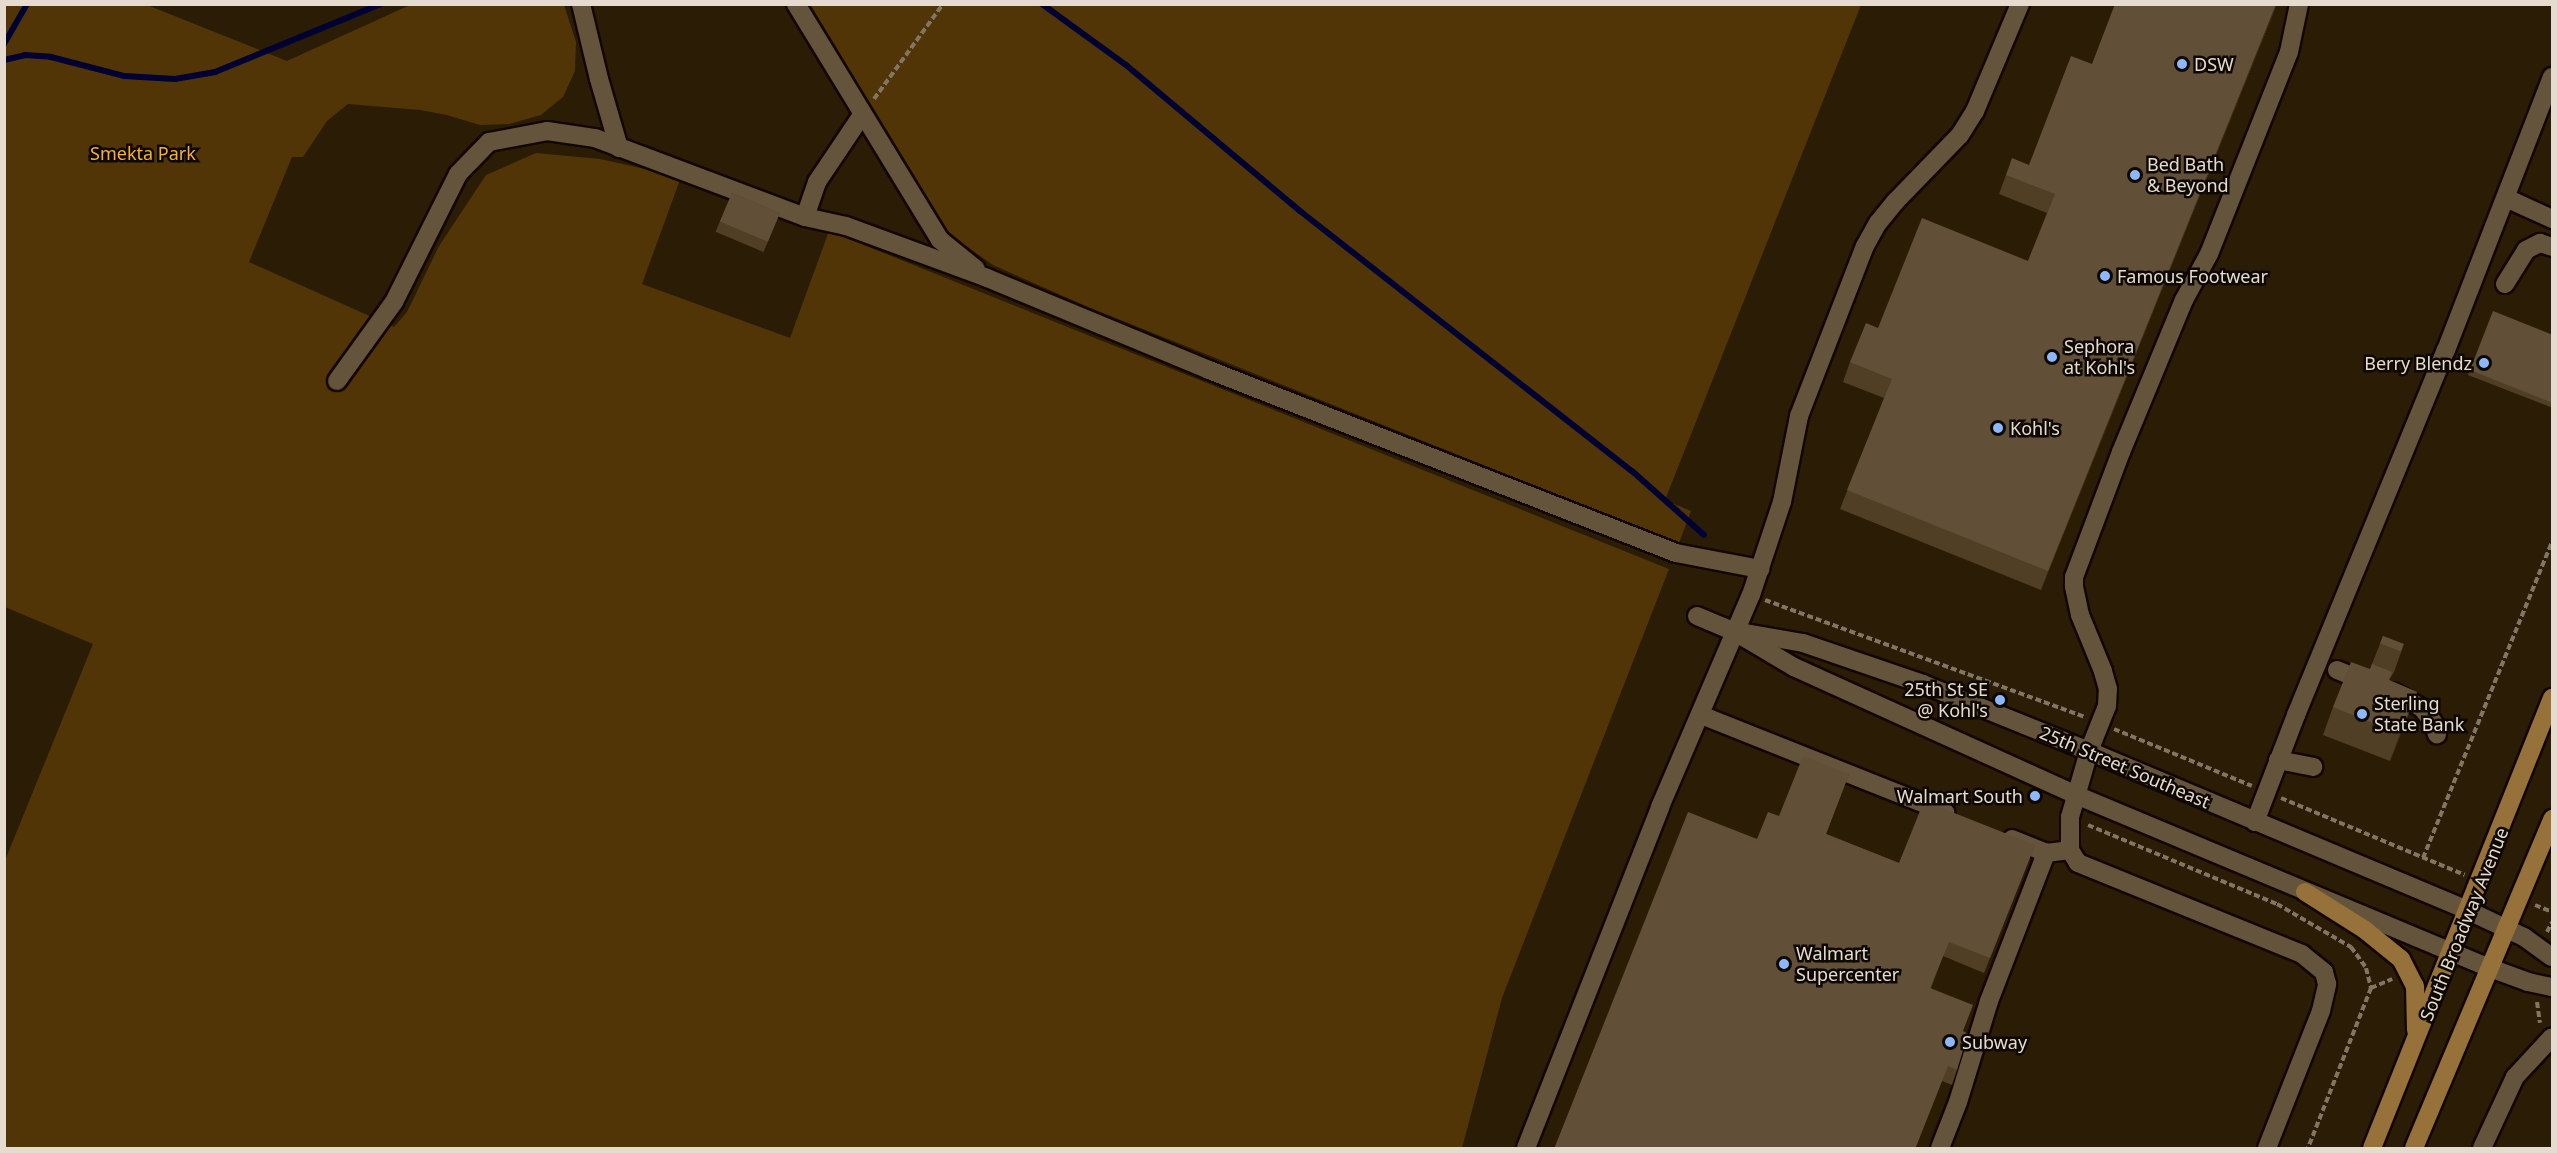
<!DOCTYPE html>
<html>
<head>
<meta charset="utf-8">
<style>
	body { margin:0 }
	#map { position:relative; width:2557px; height:1153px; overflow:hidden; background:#2b1c06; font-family:"Noto Sans",sans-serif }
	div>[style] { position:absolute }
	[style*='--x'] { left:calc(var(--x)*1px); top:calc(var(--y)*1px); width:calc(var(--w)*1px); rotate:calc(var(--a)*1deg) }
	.green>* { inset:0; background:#513506 }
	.stream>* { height:6px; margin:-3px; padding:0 3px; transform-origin:3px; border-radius:3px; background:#000132 }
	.path>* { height:4px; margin-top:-2px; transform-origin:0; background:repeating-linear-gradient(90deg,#817563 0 6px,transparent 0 9px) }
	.roads { filter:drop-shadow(2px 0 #130600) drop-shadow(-2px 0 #130600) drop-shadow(0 2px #130600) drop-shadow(0 -2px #130600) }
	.minor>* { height:18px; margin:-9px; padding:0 9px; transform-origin:9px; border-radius:9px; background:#65543c }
	.major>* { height:18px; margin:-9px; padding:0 9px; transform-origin:9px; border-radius:9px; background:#96713a }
	.wall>* { inset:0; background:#513f25; transform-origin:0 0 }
	.shaded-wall>* { inset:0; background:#3b2a11 }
	.building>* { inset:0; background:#615037; transform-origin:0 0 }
	.dots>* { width:16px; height:16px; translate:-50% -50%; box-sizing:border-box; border:3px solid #0e0802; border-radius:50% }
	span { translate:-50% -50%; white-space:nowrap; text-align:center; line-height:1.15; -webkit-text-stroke:5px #0e0802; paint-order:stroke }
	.poi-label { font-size:18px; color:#e5dbce }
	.left { translate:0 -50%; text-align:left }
	.right { translate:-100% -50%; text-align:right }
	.park-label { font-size:18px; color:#f9af34 }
	.street-label { font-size:18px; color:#e5dbce }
	.frame { position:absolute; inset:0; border:6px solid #e5dbce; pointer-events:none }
</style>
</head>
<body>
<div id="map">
	<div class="green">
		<div style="clip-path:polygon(5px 5px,147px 5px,287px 61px,410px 5px,564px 5px,576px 42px,575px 71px,563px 97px,541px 115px,509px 124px,480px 125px,447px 115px,420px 110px,348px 104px,327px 121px,303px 157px,292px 157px,249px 262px,394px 327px,407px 312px,439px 246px,486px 175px,536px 153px,600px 159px,681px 177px,642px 284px,790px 338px,829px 231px,1669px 569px,1502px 998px,1462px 1148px,5px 1148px,4px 863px,93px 644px,5px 607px)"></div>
		<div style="clip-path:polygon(810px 5px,1861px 5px,1665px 500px,1691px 511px,1679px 543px,1088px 307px,993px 265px,949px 234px)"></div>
	</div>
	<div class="stream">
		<div style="--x:1042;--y:4;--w:104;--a:36"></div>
		<div style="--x:1126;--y:65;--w:227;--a:40"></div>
		<div style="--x:1300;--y:211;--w:422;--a:38.1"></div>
		<div style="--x:1632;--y:471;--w:96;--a:41.6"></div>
		<div style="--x:4;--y:44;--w:46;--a:-60.1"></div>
		<div style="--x:4;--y:60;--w:22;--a:-13"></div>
		<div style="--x:25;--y:55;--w:26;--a:4"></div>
		<div style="--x:51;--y:57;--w:75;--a:14.6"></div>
		<div style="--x:124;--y:76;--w:51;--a:3.4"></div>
		<div style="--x:175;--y:79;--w:41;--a:-9.9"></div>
		<div style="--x:215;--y:72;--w:179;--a:-22.3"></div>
	</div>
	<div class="path">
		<div style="--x:874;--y:99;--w:117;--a:-54"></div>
		<div style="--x:1765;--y:600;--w:341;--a:20.1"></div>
		<div style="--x:2114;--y:729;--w:149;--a:22.4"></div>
		<div style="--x:2281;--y:798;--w:199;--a:22.7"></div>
		<div style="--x:2088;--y:825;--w:205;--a:22.7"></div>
		<div style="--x:2277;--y:904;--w:86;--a:30.2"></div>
		<div style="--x:2351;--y:947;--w:26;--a:54"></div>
		<div style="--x:2366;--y:968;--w:21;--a:76"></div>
		<div style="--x:2371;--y:988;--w:172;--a:111.5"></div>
		<div style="--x:2423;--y:858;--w:341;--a:-67.8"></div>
		<div style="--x:2535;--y:905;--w:18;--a:22"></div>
		<div style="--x:2547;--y:932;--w:11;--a:-63"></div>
		<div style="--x:2371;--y:988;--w:23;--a:-23"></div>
		<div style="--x:2537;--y:1002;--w:21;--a:82"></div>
	</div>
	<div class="roads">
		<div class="minor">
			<div style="--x:581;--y:4;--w:77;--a:76.5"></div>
			<div style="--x:599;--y:79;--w:72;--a:73.8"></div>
			<div style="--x:796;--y:4;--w:276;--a:58.6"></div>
			<div style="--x:940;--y:240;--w:46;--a:38.9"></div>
			<div style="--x:2506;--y:198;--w:51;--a:24.5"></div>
			<div style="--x:805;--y:217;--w:37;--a:-71"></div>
			<div style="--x:817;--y:182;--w:81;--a:-56.1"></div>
			<div style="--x:2505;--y:284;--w:40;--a:-58"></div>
			<div style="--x:2526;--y:250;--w:16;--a:-27"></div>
			<div style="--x:2540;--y:243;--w:13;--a:18"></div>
			<div style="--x:337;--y:381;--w:97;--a:-54.2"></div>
			<div style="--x:394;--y:302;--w:143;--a:-63.4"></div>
			<div style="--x:458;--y:174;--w:45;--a:-45.9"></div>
			<div style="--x:489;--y:142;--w:59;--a:-10.7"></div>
			<div style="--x:547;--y:131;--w:49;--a:8.3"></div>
			<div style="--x:595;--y:138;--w:224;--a:20.6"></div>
			<div style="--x:805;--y:217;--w:42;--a:12.4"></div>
			<div style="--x:846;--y:226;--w:150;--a:20.2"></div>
			<div style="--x:987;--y:278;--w:240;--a:22.5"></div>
			<div style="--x:1209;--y:370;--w:502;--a:21.4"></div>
			<div style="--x:1676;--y:553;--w:86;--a:10.8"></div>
			<div style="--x:1697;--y:616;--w:41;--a:22.8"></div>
			<div style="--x:1735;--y:632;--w:69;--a:30.7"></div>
			<div style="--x:1794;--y:667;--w:310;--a:24.4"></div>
			<div style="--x:2076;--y:795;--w:449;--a:22.7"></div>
			<div style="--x:2490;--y:968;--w:40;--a:20.2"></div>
			<div style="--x:2528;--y:982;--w:25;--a:12"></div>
			<div style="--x:1740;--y:632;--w:64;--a:9.9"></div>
			<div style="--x:1803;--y:643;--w:127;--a:18.9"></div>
			<div style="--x:1923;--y:684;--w:179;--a:22"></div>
			<div style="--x:2089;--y:751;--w:412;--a:22.8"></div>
			<div style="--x:2469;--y:911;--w:61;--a:25.3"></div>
			<div style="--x:2524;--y:937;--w:34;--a:36"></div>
			<div style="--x:2337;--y:670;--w:32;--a:22"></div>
			<div style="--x:2393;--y:692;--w:33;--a:29"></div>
			<div style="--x:2422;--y:708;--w:18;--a:52"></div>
			<div style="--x:2433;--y:722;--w:13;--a:72"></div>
			<div style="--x:1701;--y:715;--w:263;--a:21.7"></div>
			<div style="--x:2278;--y:760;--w:36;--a:11"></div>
			<div style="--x:2255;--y:822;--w:115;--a:-69"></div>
			<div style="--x:2296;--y:715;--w:395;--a:-67.7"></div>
			<div style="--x:2446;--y:350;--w:293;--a:-68.8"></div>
			<div style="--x:2012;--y:839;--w:37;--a:22"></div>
			<div style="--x:2046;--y:853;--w:24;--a:-7"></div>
			<div style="--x:1526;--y:1148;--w:366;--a:-68.5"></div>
			<div style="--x:1660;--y:807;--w:231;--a:-66.8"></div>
			<div style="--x:1751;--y:595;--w:98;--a:-71.6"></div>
			<div style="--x:1782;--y:502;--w:88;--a:-78.8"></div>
			<div style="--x:1799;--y:416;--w:182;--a:-68.8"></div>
			<div style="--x:1865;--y:246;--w:26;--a:-61"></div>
			<div style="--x:1878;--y:223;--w:27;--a:-51"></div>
			<div style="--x:1895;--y:202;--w:93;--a:-45.9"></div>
			<div style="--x:1960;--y:135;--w:28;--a:-58"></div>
			<div style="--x:1975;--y:111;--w:116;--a:-67.2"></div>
			<div style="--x:1940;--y:1148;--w:49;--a:-68.6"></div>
			<div style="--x:1958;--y:1102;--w:106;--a:-72.9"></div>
			<div style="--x:1989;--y:1001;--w:159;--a:-68.9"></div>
			<div style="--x:2267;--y:1148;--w:147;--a:-68.5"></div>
			<div style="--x:2321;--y:1011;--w:28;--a:-77"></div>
			<div style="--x:2327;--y:984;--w:12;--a:-104"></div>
			<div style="--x:2324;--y:972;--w:28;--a:-141"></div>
			<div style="--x:2302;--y:954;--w:242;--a:-157.9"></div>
			<div style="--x:2078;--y:863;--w:15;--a:-122"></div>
			<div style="--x:2070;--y:850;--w:33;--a:-90"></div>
			<div style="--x:2070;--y:817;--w:69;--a:-73.9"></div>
			<div style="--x:2089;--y:751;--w:48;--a:-68.2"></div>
			<div style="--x:2107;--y:706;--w:17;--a:-87"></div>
			<div style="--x:2108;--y:689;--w:19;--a:-106"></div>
			<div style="--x:2103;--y:671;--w:61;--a:-112.3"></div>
			<div style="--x:2080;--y:615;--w:30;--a:-102"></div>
			<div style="--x:2074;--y:586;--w:9;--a:-90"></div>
			<div style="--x:2074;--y:577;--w:134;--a:-69.4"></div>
			<div style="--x:2121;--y:452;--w:165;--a:-67.5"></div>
			<div style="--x:2184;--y:300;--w:52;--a:-61.5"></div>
			<div style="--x:2209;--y:254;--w:217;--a:-68.4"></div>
			<div style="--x:2289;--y:52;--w:49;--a:-78.2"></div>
			<div style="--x:2482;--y:1148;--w:78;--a:-65.1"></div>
			<div style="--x:2515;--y:1077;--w:54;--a:-47.2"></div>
		</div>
		<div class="major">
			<div style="--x:2305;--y:892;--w:71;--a:32.3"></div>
			<div style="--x:2365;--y:930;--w:46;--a:38.9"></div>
			<div style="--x:2401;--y:959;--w:30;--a:63"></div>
			<div style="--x:2415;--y:986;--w:44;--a:88.7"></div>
			<div style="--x:2372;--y:1148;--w:485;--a:-68.2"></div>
			<div style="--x:2414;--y:1148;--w:357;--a:-67.2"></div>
		</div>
	</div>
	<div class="wall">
		<div style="clip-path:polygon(2277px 4px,2041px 590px,1840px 509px,1884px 398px,1843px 382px,1850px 362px,1878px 328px,2028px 261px,2047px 213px,1999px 194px,2006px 175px,2029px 165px,2092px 64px)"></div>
		<div style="left:732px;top:193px;width:52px;height:42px;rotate:23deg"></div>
		<div style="clip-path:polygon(2553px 335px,2553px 408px,2468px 375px,2470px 370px)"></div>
		<div style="clip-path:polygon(2383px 636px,2404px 644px,2394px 672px,2389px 680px,2417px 692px,2390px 761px,2323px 735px,2333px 707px,2370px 669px)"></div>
		<div style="clip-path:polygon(1849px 774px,1826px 834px,1899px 863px,2035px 845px,1984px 973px,1943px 956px,1931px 988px,1963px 1032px,1957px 1070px,1952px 1085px,1942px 1081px,1915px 1149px,1554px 1149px,1757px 839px,1779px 816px)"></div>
	</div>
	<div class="shaded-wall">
		<div style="clip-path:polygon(2276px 4px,2277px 4px,2041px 590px,2048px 571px)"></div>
		<div style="clip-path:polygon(2417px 692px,2407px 719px,2390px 761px,2400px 734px)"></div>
	</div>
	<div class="building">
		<div style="clip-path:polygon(2115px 4px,2276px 4px,2048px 571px,1847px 490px,1892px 379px,1850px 362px,1866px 323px,1878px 328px,1922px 218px,2028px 261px,2055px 194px,2006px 175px,2012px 158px,2029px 165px,2071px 56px,2092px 64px)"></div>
		<div style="left:732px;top:193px;width:52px;height:31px;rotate:23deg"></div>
		<div style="clip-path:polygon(2493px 311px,2553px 335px,2553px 403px,2470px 370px)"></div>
		<div style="left:2383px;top:636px;width:22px;height:8px;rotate:21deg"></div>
		<div style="clip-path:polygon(2351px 662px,2370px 669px,2372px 664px,2392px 672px,2389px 680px,2417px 692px,2400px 734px,2333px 707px)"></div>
		<div style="clip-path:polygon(1803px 756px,1849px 774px,1826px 834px,1899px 863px,1924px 801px,2035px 845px,1990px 958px,1949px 942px,1930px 988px,1973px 1005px,1963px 1031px,1968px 1034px,1957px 1070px,1948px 1066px,1915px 1149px,1554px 1149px,1688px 812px,1757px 839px,1768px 812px,1779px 816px)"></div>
	</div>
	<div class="dots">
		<div style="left:2182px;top:64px;background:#8eb8fd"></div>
		<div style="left:2135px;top:175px;background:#8eb8fd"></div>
		<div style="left:2105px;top:276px;background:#8eb8fd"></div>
		<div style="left:2052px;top:357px;background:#8eb8fd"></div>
		<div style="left:2484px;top:363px;background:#8eb8fd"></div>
		<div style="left:1998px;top:428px;background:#8eb8fd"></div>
		<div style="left:2000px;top:700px;background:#8eb8fd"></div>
		<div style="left:2362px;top:714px;background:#8eb8fd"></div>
		<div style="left:2035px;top:796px;background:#8eb8fd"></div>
		<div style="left:1784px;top:964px;background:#8eb8fd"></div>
		<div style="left:1950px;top:1042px;background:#8eb8fd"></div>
	</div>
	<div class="poi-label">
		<span class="left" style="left:2194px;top:64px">DSW</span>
		<span class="left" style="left:2147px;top:175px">Bed Bath<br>&amp; Beyond</span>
		<span class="left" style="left:2117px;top:276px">Famous Footwear</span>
		<span class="left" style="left:2064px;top:357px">Sephora<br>at Kohl's</span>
		<span class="right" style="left:2472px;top:363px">Berry Blendz</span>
		<span class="left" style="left:2010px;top:428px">Kohl's</span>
		<span class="right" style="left:1988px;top:700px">25th St SE<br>@ Kohl's</span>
		<span class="left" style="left:2374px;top:714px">Sterling<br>State Bank</span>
		<span class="right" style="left:2023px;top:796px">Walmart South</span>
		<span class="left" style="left:1796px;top:964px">Walmart<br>Supercenter</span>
		<span class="left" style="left:1962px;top:1042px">Subway</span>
	</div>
	<div class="park-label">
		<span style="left:143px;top:153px">Smekta Park</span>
	</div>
	<div class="street-label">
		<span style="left:2125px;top:767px;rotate:23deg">25th Street Southeast</span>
		<span style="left:2464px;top:924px;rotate:-68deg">South Broadway Avenue</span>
	</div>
	<div class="frame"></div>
</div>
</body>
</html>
